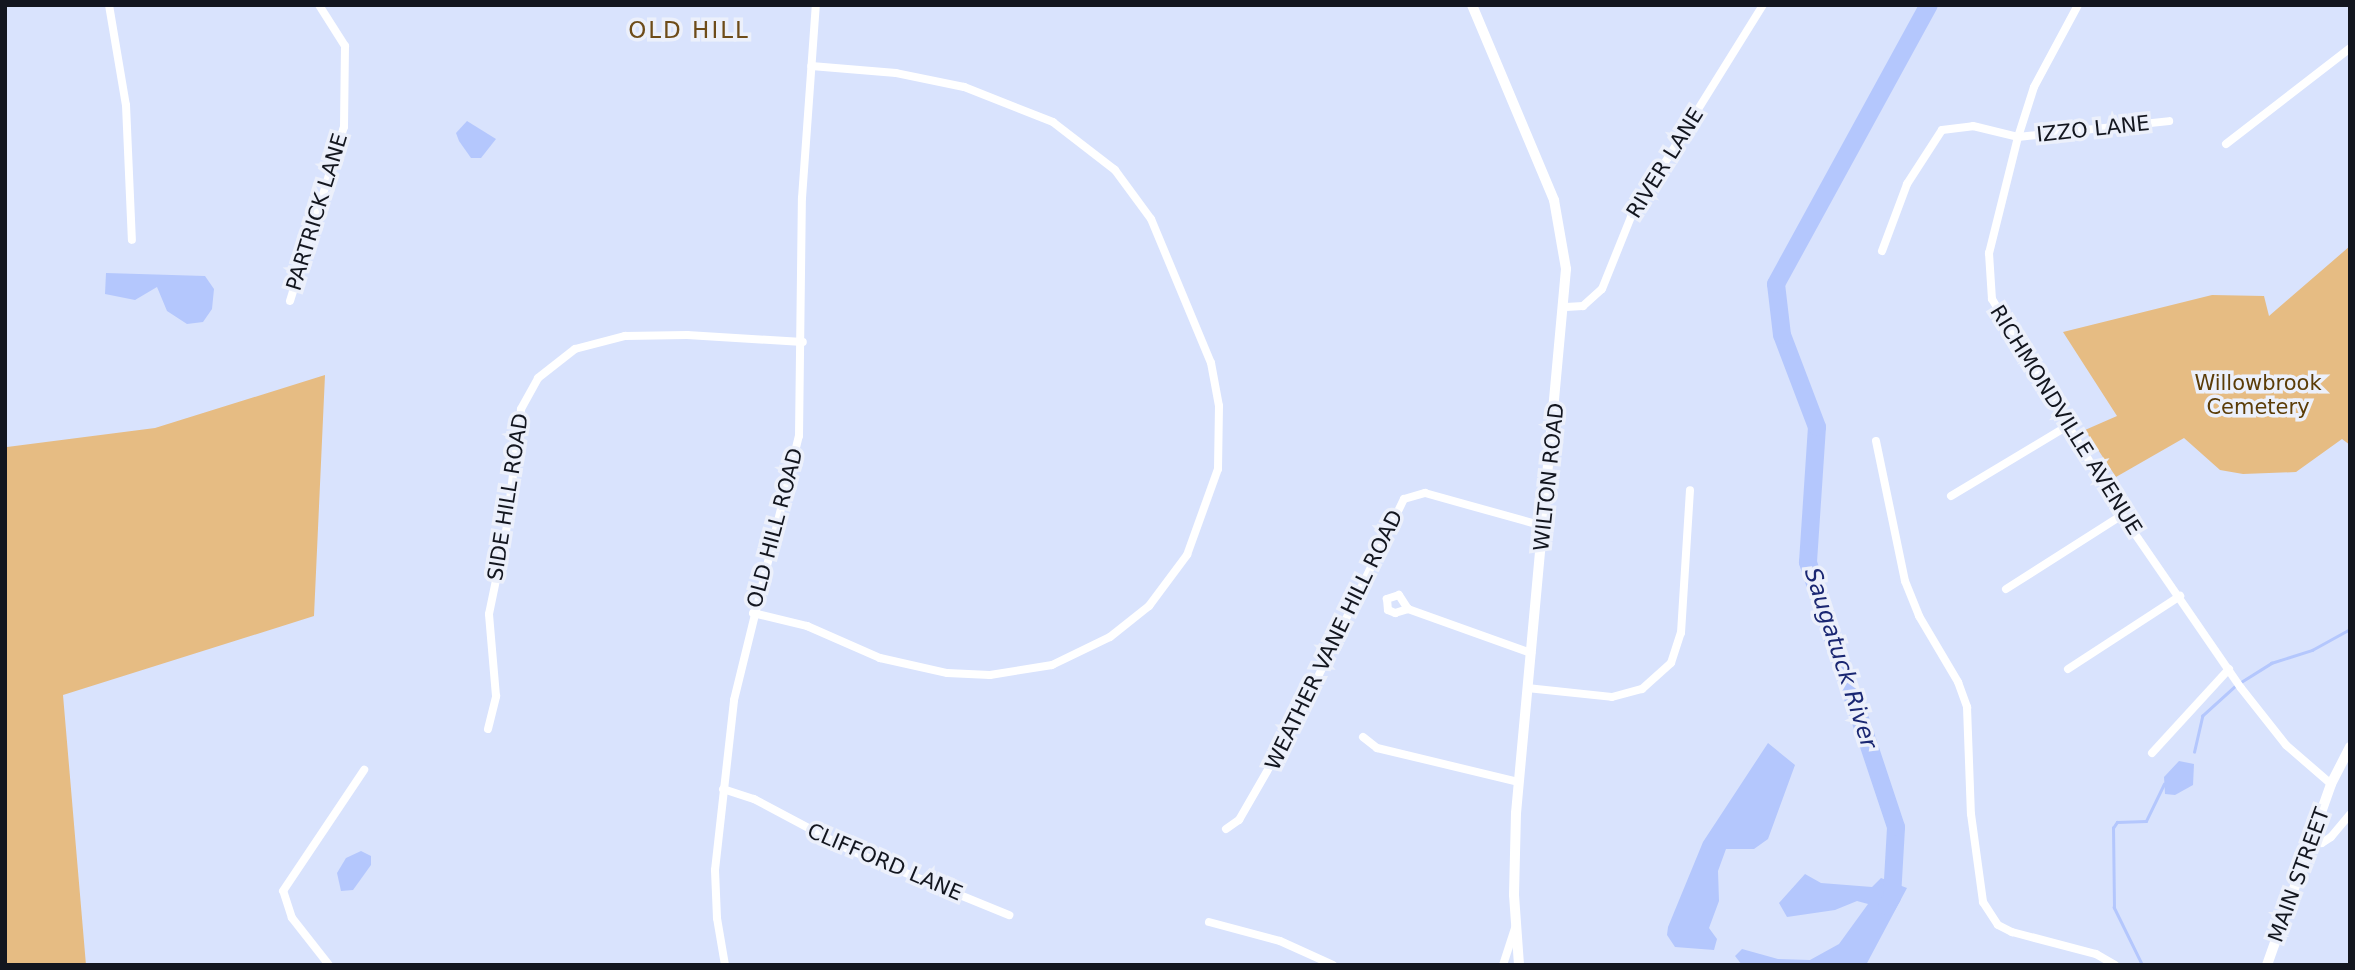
<!DOCTYPE html>
<html>
<head>
<meta charset="utf-8">
<style>
	body { margin:0 }
	#map { position:relative; width:2355px; height:970px; overflow:hidden; background:#d9e3fd; font-family:"DejaVu Sans",sans-serif }
	div>[style] { position:absolute }
	[style*='--x'] { left:calc(var(--x)*1px); top:calc(var(--y)*1px); width:calc(var(--w)*1px); rotate:calc(var(--a)*1deg) }
	.green>* { inset:0; background:#e6bc83 }
	.water>* { inset:0; background:#b4c7fd }
	.stream>* { height:2.5px; margin:-1.25px; padding:0 1.25px; transform-origin:1.25px; border-radius:1.25px; background:#b4c7fd }
	.river>* { height:18px; margin:-9px; padding:0 9px; transform-origin:9px; border-radius:9px; background:#b4c7fd }
	.street>* { height:8px; margin:-4px; padding:0 4px; transform-origin:4px; border-radius:4px; background:#fff }
	.secondary>* { height:10px; margin:-5px; padding:0 5px; transform-origin:5px; border-radius:5px; background:#fff }
	span { translate:-50% -50%; white-space:nowrap; text-align:center; line-height:1.15; -webkit-text-stroke:7px #ecf0fb; paint-order:stroke }
	.street-label { font-size:21px; color:#13161f }
	.park-label { font-size:21px; color:#5b3c07 }
	.neighbourhood-label { font-size:23px; color:#6e4c19; letter-spacing:2px }
	.water-label { font-size:23px; color:#1a2772; font-style:italic }
	.frame { position:absolute; inset:0; border:7px solid #13161f; pointer-events:none }
</style>
</head>
<body>
<div id="map">
	<div class="green">
		<div style="clip-path:polygon(2350px 246px,2350px 445px,2342px 439px,2296px 472px,2243px 474px,2220px 470px,2184px 438px,2116px 477px,2085px 430px,2117px 416px,2063px 332px,2212px 295px,2264px 296px,2269px 316px)"></div>
		<div style="clip-path:polygon(325px 375px,314px 616px,63px 695px,86px 965px,5px 965px,5px 435px,7px 447px,155px 428px)"></div>
	</div>
	<div class="water">
		<div style="clip-path:polygon(467px 121px,496px 139px,481px 158px,471px 158px,459px 141px,456px 133px)"></div>
		<div style="clip-path:polygon(106px 273px,205px 276px,214px 289px,212px 309px,203px 322px,187px 324px,167px 311px,157px 287px,135px 300px,105px 294px)"></div>
		<div style="clip-path:polygon(1768px 743px,1795px 765px,1768px 839px,1754px 849px,1726px 849px,1718px 871px,1719px 901px,1709px 928px,1717px 939px,1714px 950px,1675px 947px,1667px 935px,1668px 927px,1703px 842px)"></div>
		<div style="clip-path:polygon(2179px 761px,2194px 764px,2193px 785px,2175px 795px,2165px 794px,2164px 777px)"></div>
		<div style="clip-path:polygon(361px 851px,371px 856px,371px 865px,353px 890px,341px 891px,337px 873px,346px 858px)"></div>
		<div style="clip-path:polygon(1805px 874px,1821px 883px,1872px 887px,1881px 878px,1907px 888px,1866px 965px,1742px 965px,1735px 956px,1742px 949px,1778px 959px,1810px 960px,1839px 944px,1868px 904px,1857px 901px,1835px 910px,1787px 917px,1779px 903px)"></div>
	</div>
	<div class="stream">
		<div style="--x:2241;--y:682;--w:36;--a:-32"></div>
		<div style="--x:2271;--y:663;--w:43;--a:-17.6"></div>
		<div style="--x:2312;--y:650;--w:43;--a:-28.9"></div>
		<div style="--x:2194;--y:752;--w:37;--a:-77"></div>
		<div style="--x:2202;--y:716;--w:45;--a:-42.3"></div>
		<div style="--x:2142;--y:965;--w:64;--a:-116.2"></div>
		<div style="--x:2114;--y:908;--w:80;--a:-90.7"></div>
		<div style="--x:2113;--y:828;--w:7;--a:-56"></div>
		<div style="--x:2117;--y:822;--w:29;--a:-2"></div>
		<div style="--x:2146;--y:821;--w:41;--a:-64.1"></div>
	</div>
	<div class="river">
		<div style="--x:1887;--y:906;--w:10;--a:-61"></div>
		<div style="--x:1892;--y:897;--w:70;--a:-86.7"></div>
		<div style="--x:1896;--y:827;--w:279;--a:-108.4"></div>
		<div style="--x:1808;--y:562;--w:135;--a:-86.2"></div>
		<div style="--x:1817;--y:427;--w:98;--a:-110.8"></div>
		<div style="--x:1782;--y:335;--w:51;--a:-96.7"></div>
		<div style="--x:1776;--y:284;--w:318;--a:-61.3"></div>
	</div>
	<div class="street">
		<div style="--x:109;--y:5;--w:101;--a:80.4"></div>
		<div style="--x:126;--y:105;--w:135;--a:87.5"></div>
		<div style="--x:2078;--y:5;--w:93;--a:118.2"></div>
		<div style="--x:2034;--y:87;--w:52;--a:107.7"></div>
		<div style="--x:2018;--y:137;--w:120;--a:104"></div>
		<div style="--x:1989;--y:253;--w:46;--a:86.3"></div>
		<div style="--x:1992;--y:299;--w:252;--a:59"></div>
		<div style="--x:2122;--y:515;--w:210;--a:55.5"></div>
		<div style="--x:2241;--y:688;--w:73;--a:51.7"></div>
		<div style="--x:2286;--y:745;--w:60;--a:40.9"></div>
		<div style="--x:2226;--y:144;--w:157;--a:-37.7"></div>
		<div style="--x:1882;--y:251;--w:72;--a:-69.5"></div>
		<div style="--x:1907;--y:184;--w:64;--a:-57.1"></div>
		<div style="--x:1942;--y:130;--w:31;--a:-7"></div>
		<div style="--x:1973;--y:126;--w:46;--a:13.7"></div>
		<div style="--x:2018;--y:137;--w:152;--a:-6"></div>
		<div style="--x:290;--y:301;--w:182;--a:-72.8"></div>
		<div style="--x:344;--y:127;--w:81;--a:-89.3"></div>
		<div style="--x:345;--y:46;--w:49;--a:-122.4"></div>
		<div style="--x:1566;--y:307;--w:17;--a:-3"></div>
		<div style="--x:1583;--y:306;--w:25;--a:-42"></div>
		<div style="--x:1602;--y:289;--w:78;--a:-68.1"></div>
		<div style="--x:1631;--y:217;--w:250;--a:-58.1"></div>
		<div style="--x:1876;--y:441;--w:143;--a:78.3"></div>
		<div style="--x:1905;--y:581;--w:38;--a:68"></div>
		<div style="--x:1919;--y:616;--w:77;--a:59.4"></div>
		<div style="--x:1958;--y:682;--w:27;--a:70"></div>
		<div style="--x:1967;--y:707;--w:107;--a:87.9"></div>
		<div style="--x:1971;--y:814;--w:89;--a:82.2"></div>
		<div style="--x:1983;--y:902;--w:27;--a:57"></div>
		<div style="--x:1998;--y:925;--w:16;--a:27"></div>
		<div style="--x:2012;--y:932;--w:87;--a:14.7"></div>
		<div style="--x:2096;--y:954;--w:22;--a:30"></div>
		<div style="--x:1951;--y:496;--w:138;--a:-31"></div>
		<div style="--x:2006;--y:589;--w:138;--a:-32.5"></div>
		<div style="--x:1408;--y:609;--w:17;--a:-123"></div>
		<div style="--x:1399;--y:595;--w:13;--a:162"></div>
		<div style="--x:1387;--y:599;--w:11;--a:85"></div>
		<div style="--x:1388;--y:610;--w:8;--a:23"></div>
		<div style="--x:1395;--y:613;--w:14;--a:-17"></div>
		<div style="--x:1408;--y:609;--w:131;--a:19.7"></div>
		<div style="--x:753;--y:613;--w:56;--a:13.5"></div>
		<div style="--x:807;--y:626;--w:80;--a:23.7"></div>
		<div style="--x:880;--y:658;--w:69;--a:12.6"></div>
		<div style="--x:947;--y:673;--w:43;--a:2.7"></div>
		<div style="--x:990;--y:675;--w:63;--a:-9.2"></div>
		<div style="--x:1052;--y:665;--w:64;--a:-25.8"></div>
		<div style="--x:1110;--y:637;--w:50;--a:-38.5"></div>
		<div style="--x:1149;--y:606;--w:64;--a:-53.3"></div>
		<div style="--x:1187;--y:555;--w:91;--a:-70.2"></div>
		<div style="--x:1218;--y:469;--w:63;--a:-89.1"></div>
		<div style="--x:1219;--y:406;--w:44;--a:-100.5"></div>
		<div style="--x:1211;--y:363;--w:156;--a:-112.6"></div>
		<div style="--x:1151;--y:219;--w:61;--a:-126.3"></div>
		<div style="--x:1115;--y:170;--w:78;--a:-142.3"></div>
		<div style="--x:1053;--y:122;--w:96;--a:-158.5"></div>
		<div style="--x:964;--y:87;--w:69;--a:-168.4"></div>
		<div style="--x:896;--y:73;--w:85;--a:-175.3"></div>
		<div style="--x:2068;--y:669;--w:134;--a:-33.1"></div>
		<div style="--x:1527;--y:688;--w:85;--a:6"></div>
		<div style="--x:1612;--y:697;--w:31;--a:-15"></div>
		<div style="--x:1642;--y:689;--w:39;--a:-42"></div>
		<div style="--x:1671;--y:663;--w:32;--a:-72"></div>
		<div style="--x:1681;--y:633;--w:143;--a:-86.4"></div>
		<div style="--x:488;--y:729;--w:34;--a:-76"></div>
		<div style="--x:496;--y:696;--w:82;--a:-94.9"></div>
		<div style="--x:489;--y:614;--w:84;--a:-78.3"></div>
		<div style="--x:506;--y:532;--w:124;--a:-83"></div>
		<div style="--x:521;--y:409;--w:35;--a:-61"></div>
		<div style="--x:538;--y:378;--w:47;--a:-38.1"></div>
		<div style="--x:575;--y:349;--w:52;--a:-14.6"></div>
		<div style="--x:625;--y:336;--w:62;--a:-0.9"></div>
		<div style="--x:687;--y:335;--w:116;--a:3.5"></div>
		<div style="--x:1363;--y:737;--w:18;--a:38"></div>
		<div style="--x:1377;--y:748;--w:146;--a:13.5"></div>
		<div style="--x:2152;--y:753;--w:114;--a:-47.5"></div>
		<div style="--x:723;--y:789;--w:33;--a:18"></div>
		<div style="--x:754;--y:799;--w:111;--a:28"></div>
		<div style="--x:852;--y:851;--w:170;--a:22.2"></div>
		<div style="--x:1226;--y:829;--w:16;--a:-35"></div>
		<div style="--x:1239;--y:820;--w:122;--a:-60.1"></div>
		<div style="--x:1300;--y:714;--w:239;--a:-64.2"></div>
		<div style="--x:1404;--y:499;--w:22;--a:-16"></div>
		<div style="--x:1425;--y:493;--w:123;--a:15.6"></div>
		<div style="--x:2311;--y:840;--w:11;--a:15"></div>
		<div style="--x:2322;--y:843;--w:11;--a:-34"></div>
		<div style="--x:2331;--y:837;--w:30;--a:-50"></div>
		<div style="--x:1209;--y:922;--w:73;--a:15"></div>
		<div style="--x:1280;--y:941;--w:58;--a:24.4"></div>
		<div style="--x:329;--y:965;--w:60;--a:-128.2"></div>
		<div style="--x:292;--y:918;--w:28;--a:-108"></div>
		<div style="--x:283;--y:891;--w:146;--a:-56.2"></div>
		<div style="--x:725;--y:965;--w:48;--a:-99.7"></div>
		<div style="--x:717;--y:918;--w:48;--a:-92.4"></div>
		<div style="--x:715;--y:870;--w:171;--a:-83.6"></div>
		<div style="--x:734;--y:700;--w:272;--a:-76.2"></div>
		<div style="--x:799;--y:436;--w:238;--a:-89.3"></div>
		<div style="--x:802;--y:198;--w:194;--a:-85.9"></div>
		<div style="--x:1503;--y:965;--w:40;--a:-72"></div>
	</div>
	<div class="secondary">
		<div style="--x:1472;--y:5;--w:212;--a:67.2"></div>
		<div style="--x:1554;--y:200;--w:70;--a:80.1"></div>
		<div style="--x:1566;--y:269;--w:546;--a:95.25"></div>
		<div style="--x:1516;--y:813;--w:82;--a:91.4"></div>
		<div style="--x:1514;--y:895;--w:70;--a:85.9"></div>
		<div style="--x:2267;--y:965;--w:192;--a:-70.5"></div>
		<div style="--x:2331;--y:784;--w:42;--a:-62.8"></div>
	</div>
	<div class="street-label">
		<span style="left:2093px;top:129px;rotate:-6deg">IZZO LANE</span>
		<span style="left:1665px;top:163px;rotate:-58deg">RIVER LANE</span>
		<span style="left:317px;top:212px;rotate:-73deg">PARTRICK LANE</span>
		<span style="left:2066px;top:420px;rotate:58deg">RICHMONDVILLE AVENUE</span>
		<span style="left:1549px;top:477px;rotate:-84deg">WILTON ROAD</span>
		<span style="left:508px;top:497px;rotate:-81deg">SIDE HILL ROAD</span>
		<span style="left:775px;top:528px;rotate:-75deg">OLD HILL ROAD</span>
		<span style="left:1334px;top:640px;rotate:-64deg">WEATHER VANE HILL ROAD</span>
		<span style="left:885px;top:862px;rotate:23deg">CLIFFORD LANE</span>
		<span style="left:2299px;top:875px;rotate:-70deg">MAIN STREET</span>
	</div>
	<div class="park-label">
		<span style="left:2258px;top:395px">Willowbrook<br>Cemetery</span>
	</div>
	<div class="neighbourhood-label">
		<span style="left:689px;top:30px">OLD HILL</span>
	</div>
	<div class="water-label">
		<span style="left:1841px;top:658px;rotate:72deg">Saugatuck River</span>
	</div>
	<div class="frame"></div>
</div>
</body>
</html>
